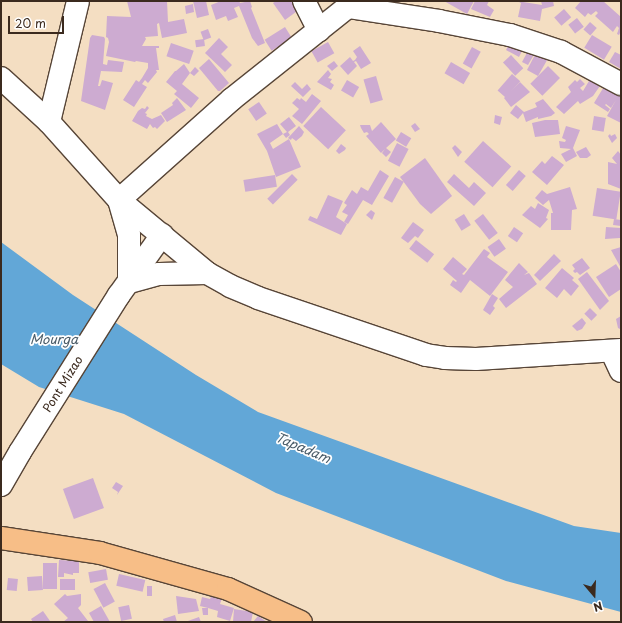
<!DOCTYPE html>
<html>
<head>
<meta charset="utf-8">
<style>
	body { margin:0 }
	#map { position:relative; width:622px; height:623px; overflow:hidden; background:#f4dec2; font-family:"Playpen Sans",sans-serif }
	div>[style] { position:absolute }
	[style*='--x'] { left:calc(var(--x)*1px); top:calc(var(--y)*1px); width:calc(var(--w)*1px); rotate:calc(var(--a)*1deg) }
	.water>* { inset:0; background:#62a7d7 }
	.building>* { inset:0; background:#cdabd1; transform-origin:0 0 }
	.roads { filter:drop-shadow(1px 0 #574537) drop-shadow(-1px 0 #574537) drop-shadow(0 1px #574537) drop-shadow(0 -1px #574537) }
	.minor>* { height:22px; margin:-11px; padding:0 11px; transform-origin:11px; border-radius:11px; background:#fff }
	.primary>* { height:22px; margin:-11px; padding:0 11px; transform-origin:11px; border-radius:11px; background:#f7be87 }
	span { translate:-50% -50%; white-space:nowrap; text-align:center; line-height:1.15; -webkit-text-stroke:3.5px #fff; paint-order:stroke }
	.street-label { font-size:12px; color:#3b2a1e }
	.water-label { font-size:13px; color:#4b5c68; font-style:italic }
	.frame { position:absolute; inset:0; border:2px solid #3b2a1e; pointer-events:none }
	.north { position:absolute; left:574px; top:575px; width:40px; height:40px; -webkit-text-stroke:3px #fff; paint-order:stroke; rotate:161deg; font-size:11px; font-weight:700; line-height:16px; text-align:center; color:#3b2a1e }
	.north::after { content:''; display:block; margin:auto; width:14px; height:18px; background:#3b2a1e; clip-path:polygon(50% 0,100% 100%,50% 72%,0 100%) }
	.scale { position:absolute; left:8px; top:16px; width:56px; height:18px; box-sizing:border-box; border:2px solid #3b2a1e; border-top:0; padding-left:5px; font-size:12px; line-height:14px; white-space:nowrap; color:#3b2a1e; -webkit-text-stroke:3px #fff; paint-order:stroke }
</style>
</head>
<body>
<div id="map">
	<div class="water">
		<div style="clip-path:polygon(1px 242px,73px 295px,196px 375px,258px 412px,574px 526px,621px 533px,621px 612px,506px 581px,276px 493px,124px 414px,39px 387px,1px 364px)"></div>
	</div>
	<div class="building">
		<div style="clip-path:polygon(127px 1px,167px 1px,168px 22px,184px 19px,187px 33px,162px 38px,159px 23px,157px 24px,158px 36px,145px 37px,146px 39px,142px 46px,159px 46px,159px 48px,156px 48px,159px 70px,156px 70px,157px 72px,148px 83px,145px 80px,142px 84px,147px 87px,134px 107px,123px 100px,136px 80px,139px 82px,142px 78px,148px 68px,148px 63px,136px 61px,135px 62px,106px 56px,109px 42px,108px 38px,106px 37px,107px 16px,131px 17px)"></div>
		<div style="clip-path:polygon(193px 1px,206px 1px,209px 15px,197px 18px)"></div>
		<div style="clip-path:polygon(221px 1px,239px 1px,240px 3px,250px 1px,252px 7px,251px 8px,265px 43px,258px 46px,252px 38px,239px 6px,234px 8px,238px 17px,228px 21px,226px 16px,216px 20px,211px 5px)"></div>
		<div style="clip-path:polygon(276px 1px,301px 1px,304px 6px,285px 20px,273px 3px)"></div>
		<div style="clip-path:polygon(444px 1px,474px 1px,467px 14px)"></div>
		<div style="clip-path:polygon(475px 1px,489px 1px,487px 5px,494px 10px,490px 17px,471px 9px)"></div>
		<div style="clip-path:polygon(517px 1px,542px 5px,541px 1px,553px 1px,554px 6px,542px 9px,540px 21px,518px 17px,521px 3px)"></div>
		<div style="clip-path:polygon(581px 1px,603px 1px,621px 17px,621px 31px,619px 35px,617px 34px,619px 28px,617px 26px,613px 32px,595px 16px,598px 13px,596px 11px,591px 15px,588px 13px,585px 17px,575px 8px)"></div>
		<div style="clip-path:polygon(193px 4px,194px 12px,186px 14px,185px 6px)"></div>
		<div style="left:564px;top:9px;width:11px;height:13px;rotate:49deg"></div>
		<div style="left:577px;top:18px;width:11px;height:11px;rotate:52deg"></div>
		<div style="left:590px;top:22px;width:9px;height:10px;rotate:41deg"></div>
		<div style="left:285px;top:27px;width:13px;height:24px;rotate:58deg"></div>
		<div style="left:208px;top:29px;width:9px;height:8px;rotate:69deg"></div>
		<div style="clip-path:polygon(92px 35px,104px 37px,105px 39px,103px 64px,107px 65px,108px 60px,124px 62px,122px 72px,101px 71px,98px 86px,100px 86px,102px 80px,113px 83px,105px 110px,81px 101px,90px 38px)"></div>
		<div style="left:592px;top:35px;width:23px;height:15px;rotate:31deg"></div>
		<div style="clip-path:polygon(219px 38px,228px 47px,221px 54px,232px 65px,225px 72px,205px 53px)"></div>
		<div style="left:204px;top:39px;width:7px;height:9px;rotate:82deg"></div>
		<div style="left:328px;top:42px;width:13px;height:19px;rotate:61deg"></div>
		<div style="clip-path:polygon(510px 42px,524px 47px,519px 57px,506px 50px)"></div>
		<div style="left:171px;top:43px;width:24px;height:14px;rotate:19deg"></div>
		<div style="clip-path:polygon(360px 46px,371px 63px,361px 69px,356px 61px,354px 62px,357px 66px,348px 75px,340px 66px,350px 57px,353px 61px,355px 60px,357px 57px,353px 51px)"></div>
		<div style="left:472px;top:47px;width:10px;height:19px;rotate:29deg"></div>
		<div style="clip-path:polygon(529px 49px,536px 51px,528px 65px,522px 62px)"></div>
		<div style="clip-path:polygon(537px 51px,550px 55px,538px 76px,527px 70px)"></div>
		<div style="clip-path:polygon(615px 52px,621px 55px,621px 69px,609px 62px)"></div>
		<div style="left:511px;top:55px;width:18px;height:11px;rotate:47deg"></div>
		<div style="clip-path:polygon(209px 59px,229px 83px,220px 91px,218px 91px,199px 68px)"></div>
		<div style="clip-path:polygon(334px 61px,338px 66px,332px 71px,327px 66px)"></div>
		<div style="left:451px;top:62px;width:22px;height:13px;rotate:30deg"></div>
		<div style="clip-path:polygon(184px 64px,190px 73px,195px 67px,199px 71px,194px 76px,190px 73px,182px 84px,199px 98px,191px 108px,174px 94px,177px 91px,166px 82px,175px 71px,176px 71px)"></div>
		<div style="left:548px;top:66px;width:17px;height:25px;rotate:45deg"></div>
		<div style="clip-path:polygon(328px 70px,331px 74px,328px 78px,332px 79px,330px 82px,334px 85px,331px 90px,317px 82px)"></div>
		<div style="left:512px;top:74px;width:11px;height:22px;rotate:41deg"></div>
		<div style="left:376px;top:76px;width:25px;height:13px;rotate:74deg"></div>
		<div style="clip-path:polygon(592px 76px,602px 83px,593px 96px,580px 104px,578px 101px,564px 114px,556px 107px,571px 92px,568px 87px,575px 80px,577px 82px,580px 79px,585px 84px,580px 88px,583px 91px)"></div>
		<div style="left:347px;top:80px;width:14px;height:12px;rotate:30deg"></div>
		<div style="clip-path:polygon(295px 82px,302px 89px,307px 84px,311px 89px,303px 97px,291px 86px)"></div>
		<div style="clip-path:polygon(520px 82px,530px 92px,511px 107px,504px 98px)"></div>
		<div style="clip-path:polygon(605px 85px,621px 94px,621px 123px,607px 116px,616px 100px,611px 108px,606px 104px,605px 105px,610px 109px,608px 112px,594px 103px)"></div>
		<div style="clip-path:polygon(312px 94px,321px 101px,302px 124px,292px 116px,299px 109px,292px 103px,297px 98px,300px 100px,301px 98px,306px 102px)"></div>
		<div style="clip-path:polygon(177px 98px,186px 110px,167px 122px,161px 113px,173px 105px,172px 103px)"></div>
		<div style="clip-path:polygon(543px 99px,555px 113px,551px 116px,538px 119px,538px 117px,526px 122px,523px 113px,518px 119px,510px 113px,516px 105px,524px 112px,537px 107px,535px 103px)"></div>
		<div style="left:259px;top:102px;width:14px;height:13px;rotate:56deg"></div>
		<div style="clip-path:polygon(147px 106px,149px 108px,145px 113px,147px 114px,146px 116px,152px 119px,161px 115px,165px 121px,157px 129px,155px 127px,153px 128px,150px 124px,147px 129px,132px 121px,138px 111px,142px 108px,145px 109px)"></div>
		<div style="left:321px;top:107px;width:34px;height:26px;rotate:43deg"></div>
		<div style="clip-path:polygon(495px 115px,502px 117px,500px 125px,494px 123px)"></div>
		<div style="left:594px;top:116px;width:12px;height:14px;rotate:9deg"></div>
		<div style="clip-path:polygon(289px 117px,296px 126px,288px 132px,290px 135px,286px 138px,283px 134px,287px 132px,280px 124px)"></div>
		<div style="clip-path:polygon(545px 120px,558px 120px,560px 134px,535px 137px,532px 123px)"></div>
		<div style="clip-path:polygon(381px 122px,396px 139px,386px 148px,391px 152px,386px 157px,382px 153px,385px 149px,381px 153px,366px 136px,369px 134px,367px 132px,364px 133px,361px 128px,360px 125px,370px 125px,372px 131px)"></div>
		<div style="clip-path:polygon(415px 123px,420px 129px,415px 132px,411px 126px)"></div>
		<div style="clip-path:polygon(277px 124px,283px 134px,270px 143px,273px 149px,289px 139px,301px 167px,276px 177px,267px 151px,257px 134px)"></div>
		<div style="clip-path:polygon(299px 126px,304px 132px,302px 136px,296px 141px,292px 138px,291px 140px,288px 138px)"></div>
		<div style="clip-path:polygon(566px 126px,580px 130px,573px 148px,577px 156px,566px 162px,561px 154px,571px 149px,560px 148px,559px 141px,565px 142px,566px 140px,562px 138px)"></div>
		<div style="left:401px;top:132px;width:12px;height:10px;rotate:31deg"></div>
		<div style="clip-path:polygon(610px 134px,611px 136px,615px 134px,617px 138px,612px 143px,608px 136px)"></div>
		<div style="left:483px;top:141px;width:38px;height:28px;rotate:42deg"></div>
		<div style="left:397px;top:143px;width:13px;height:20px;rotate:27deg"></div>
		<div style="clip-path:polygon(341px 144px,346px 148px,345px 150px,339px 154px,336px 151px)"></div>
		<div style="clip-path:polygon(455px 145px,462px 152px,458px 157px,452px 148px)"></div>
		<div style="clip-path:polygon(586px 147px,591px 155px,587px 158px,580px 158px,576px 152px)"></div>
		<div style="clip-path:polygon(618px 151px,621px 155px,621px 189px,608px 184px,608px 162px,617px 164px,612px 158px)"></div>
		<div style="clip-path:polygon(552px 156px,564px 165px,547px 185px,532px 172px,542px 161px,545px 164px)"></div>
		<div style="clip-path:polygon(425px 158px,452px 196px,431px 214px,420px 204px,400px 177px)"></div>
		<div style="clip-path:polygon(380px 170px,389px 176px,372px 205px,363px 200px,348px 224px,344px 222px,348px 215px,342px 212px,347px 205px,344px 203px,352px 190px,357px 194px,361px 187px,368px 191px)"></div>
		<div style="left:519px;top:170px;width:9px;height:20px;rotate:41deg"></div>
		<div style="left:292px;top:174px;width:8px;height:35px;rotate:45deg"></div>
		<div style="clip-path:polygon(454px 174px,469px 188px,474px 182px,486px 193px,474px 206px,447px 182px)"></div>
		<div style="left:275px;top:175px;width:12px;height:32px;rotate:81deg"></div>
		<div style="left:395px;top:177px;width:10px;height:24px;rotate:29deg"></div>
		<div style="clip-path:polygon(570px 187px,577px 209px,572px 210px,571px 230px,551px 230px,551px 213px,553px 213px,549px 200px,543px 205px,535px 198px,542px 190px,547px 194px)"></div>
		<div style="left:597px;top:188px;width:24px;height:28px;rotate:9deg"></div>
		<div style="clip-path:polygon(328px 195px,343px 201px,336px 217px,347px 224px,341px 235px,308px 220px,310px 216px,317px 219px)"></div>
		<div style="clip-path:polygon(538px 203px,549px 210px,546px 218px,548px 219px,540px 228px,522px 215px,531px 206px,535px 209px)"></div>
		<div style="clip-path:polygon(371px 210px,375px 213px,372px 220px,366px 215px)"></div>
		<div style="left:464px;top:214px;width:13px;height:11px;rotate:58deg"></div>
		<div style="left:483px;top:214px;width:24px;height:11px;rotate:52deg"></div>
		<div style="clip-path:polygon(614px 219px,621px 220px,621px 226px,613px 225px)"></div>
		<div style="clip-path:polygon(413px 222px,424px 230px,418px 238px,415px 236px,408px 243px,401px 238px)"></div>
		<div style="left:514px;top:227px;width:11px;height:11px;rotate:34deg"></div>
		<div style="clip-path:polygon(606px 227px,621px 228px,620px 238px,605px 239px)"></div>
		<div style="left:499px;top:239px;width:12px;height:14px;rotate:55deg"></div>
		<div style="left:416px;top:240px;width:23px;height:11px;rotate:38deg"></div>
		<div style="clip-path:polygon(621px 247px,621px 268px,611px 250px)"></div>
		<div style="clip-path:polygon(484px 249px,490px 253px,487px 257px,508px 272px,490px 296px,470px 280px,461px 293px,450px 285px,453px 280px,456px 282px,462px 275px,457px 281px,443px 269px,453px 257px,467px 269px,462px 274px,464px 275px)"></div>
		<div style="clip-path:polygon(554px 254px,561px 261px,540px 281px,534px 275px)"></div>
		<div style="clip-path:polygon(582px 258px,590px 268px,580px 275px,577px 272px,575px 273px,573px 271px,575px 269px,572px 265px)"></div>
		<div style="clip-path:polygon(519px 263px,528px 272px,524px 275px,529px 273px,537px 284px,506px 308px,499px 299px,513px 287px,505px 280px)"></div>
		<div style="clip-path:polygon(616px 264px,621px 272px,621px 289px,609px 297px,596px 277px)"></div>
		<div style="clip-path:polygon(562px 268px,574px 278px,572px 280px,579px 286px,571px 296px,564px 289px,557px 298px,545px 288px)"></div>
		<div style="clip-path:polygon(587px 272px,609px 301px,600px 310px,578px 279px)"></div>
		<div style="clip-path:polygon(492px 294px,498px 298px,493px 306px,495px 308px,490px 315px,483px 310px)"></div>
		<div style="left:590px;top:308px;width:10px;height:8px;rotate:45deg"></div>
		<div style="clip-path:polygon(621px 316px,621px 329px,620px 329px,618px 328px,616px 319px)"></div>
		<div style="clip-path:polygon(582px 318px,586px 323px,582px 329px,577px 331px,572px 326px)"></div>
		<div style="left:93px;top:478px;width:32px;height:32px;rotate:70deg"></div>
		<div style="clip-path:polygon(116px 482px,123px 486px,117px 495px,118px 492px,112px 488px)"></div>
		<div style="clip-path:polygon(59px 560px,79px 561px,79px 573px,73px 573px,73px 575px,64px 573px,64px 577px,58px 577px)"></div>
		<div style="left:43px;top:563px;width:14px;height:26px"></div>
		<div style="left:106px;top:569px;width:11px;height:18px;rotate:80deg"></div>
		<div style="left:119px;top:574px;width:27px;height:12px;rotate:13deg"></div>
		<div style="left:42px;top:576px;width:14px;height:15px;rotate:86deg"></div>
		<div style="left:8px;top:578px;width:10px;height:12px;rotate:6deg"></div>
		<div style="left:60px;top:579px;width:15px;height:11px"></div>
		<div style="left:105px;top:583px;width:21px;height:13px;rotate:62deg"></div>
		<div style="left:147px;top:586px;width:5px;height:10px"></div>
		<div style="clip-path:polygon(65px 594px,67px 596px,81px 594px,81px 605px,78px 608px,88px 621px,63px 622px,68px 618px,54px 604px)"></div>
		<div style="clip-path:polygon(212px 595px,222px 598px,220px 604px,234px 608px,230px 621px,217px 617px,218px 611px,208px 608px,208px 615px,203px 615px,202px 608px,208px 608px,200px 606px,202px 597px,210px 599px)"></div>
		<div style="clip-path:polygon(176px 596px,196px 599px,199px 611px,178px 614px)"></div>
		<div style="left:129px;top:605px;width:14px;height:11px;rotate:78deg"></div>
		<div style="clip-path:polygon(101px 606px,110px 622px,94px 622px,89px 613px)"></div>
		<div style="clip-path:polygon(234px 609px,253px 612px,251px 622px,233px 622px)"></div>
		<div style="clip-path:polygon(43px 611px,50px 621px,33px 622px,31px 619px)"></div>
		<div style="clip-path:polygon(175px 615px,177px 622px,164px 622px,163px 619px)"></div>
		<div style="clip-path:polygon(258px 616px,267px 622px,253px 622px)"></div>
		<div style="clip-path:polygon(199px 617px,201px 622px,185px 622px)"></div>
	</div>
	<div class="roads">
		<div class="minor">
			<div style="--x:304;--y:1;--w:33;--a:63"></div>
			<div style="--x:348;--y:7;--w:92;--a:8.7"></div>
			<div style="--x:439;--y:21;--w:72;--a:11.2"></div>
			<div style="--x:510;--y:35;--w:54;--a:18.4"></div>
			<div style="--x:561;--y:52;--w:68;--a:28.1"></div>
			<div style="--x:1;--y:78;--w:65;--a:42.5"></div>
			<div style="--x:49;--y:122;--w:105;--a:48.1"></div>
			<div style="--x:119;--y:200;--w:114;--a:39.7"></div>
			<div style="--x:207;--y:273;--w:26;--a:29"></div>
			<div style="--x:230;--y:286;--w:30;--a:23"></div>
			<div style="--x:258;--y:298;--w:177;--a:18.7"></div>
			<div style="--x:426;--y:355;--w:19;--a:9"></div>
			<div style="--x:445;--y:358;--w:31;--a:2"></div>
			<div style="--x:476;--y:359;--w:145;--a:-3.6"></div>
			<div style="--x:49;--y:122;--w:124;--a:-76.5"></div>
			<div style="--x:119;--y:200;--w:152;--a:-41.8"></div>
			<div style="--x:232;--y:99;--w:157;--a:-38.5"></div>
			<div style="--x:119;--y:200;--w:35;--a:74"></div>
			<div style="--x:129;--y:234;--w:48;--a:90"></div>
			<div style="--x:129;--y:282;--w:31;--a:-15"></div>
			<div style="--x:159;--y:274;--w:48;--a:-1.2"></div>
			<div style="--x:612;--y:352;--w:21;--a:65"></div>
			<div style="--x:1;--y:485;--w:38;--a:-60"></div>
			<div style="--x:20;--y:452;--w:186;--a:-57.8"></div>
			<div style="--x:119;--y:295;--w:74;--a:-54.4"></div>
		</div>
		<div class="primary">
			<div style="--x:1;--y:538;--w:100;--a:8.6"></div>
			<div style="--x:100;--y:553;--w:133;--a:15.7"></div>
			<div style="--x:228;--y:589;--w:80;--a:24.3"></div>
		</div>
	</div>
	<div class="street-label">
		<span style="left:63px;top:384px;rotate:-58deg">Pont Mizao</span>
	</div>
	<div class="water-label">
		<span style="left:54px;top:339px">Mourga</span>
		<span style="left:303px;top:448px;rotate:23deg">Tapadam</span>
	</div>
	<div class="frame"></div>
	<div class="north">N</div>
	<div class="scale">20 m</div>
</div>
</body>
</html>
